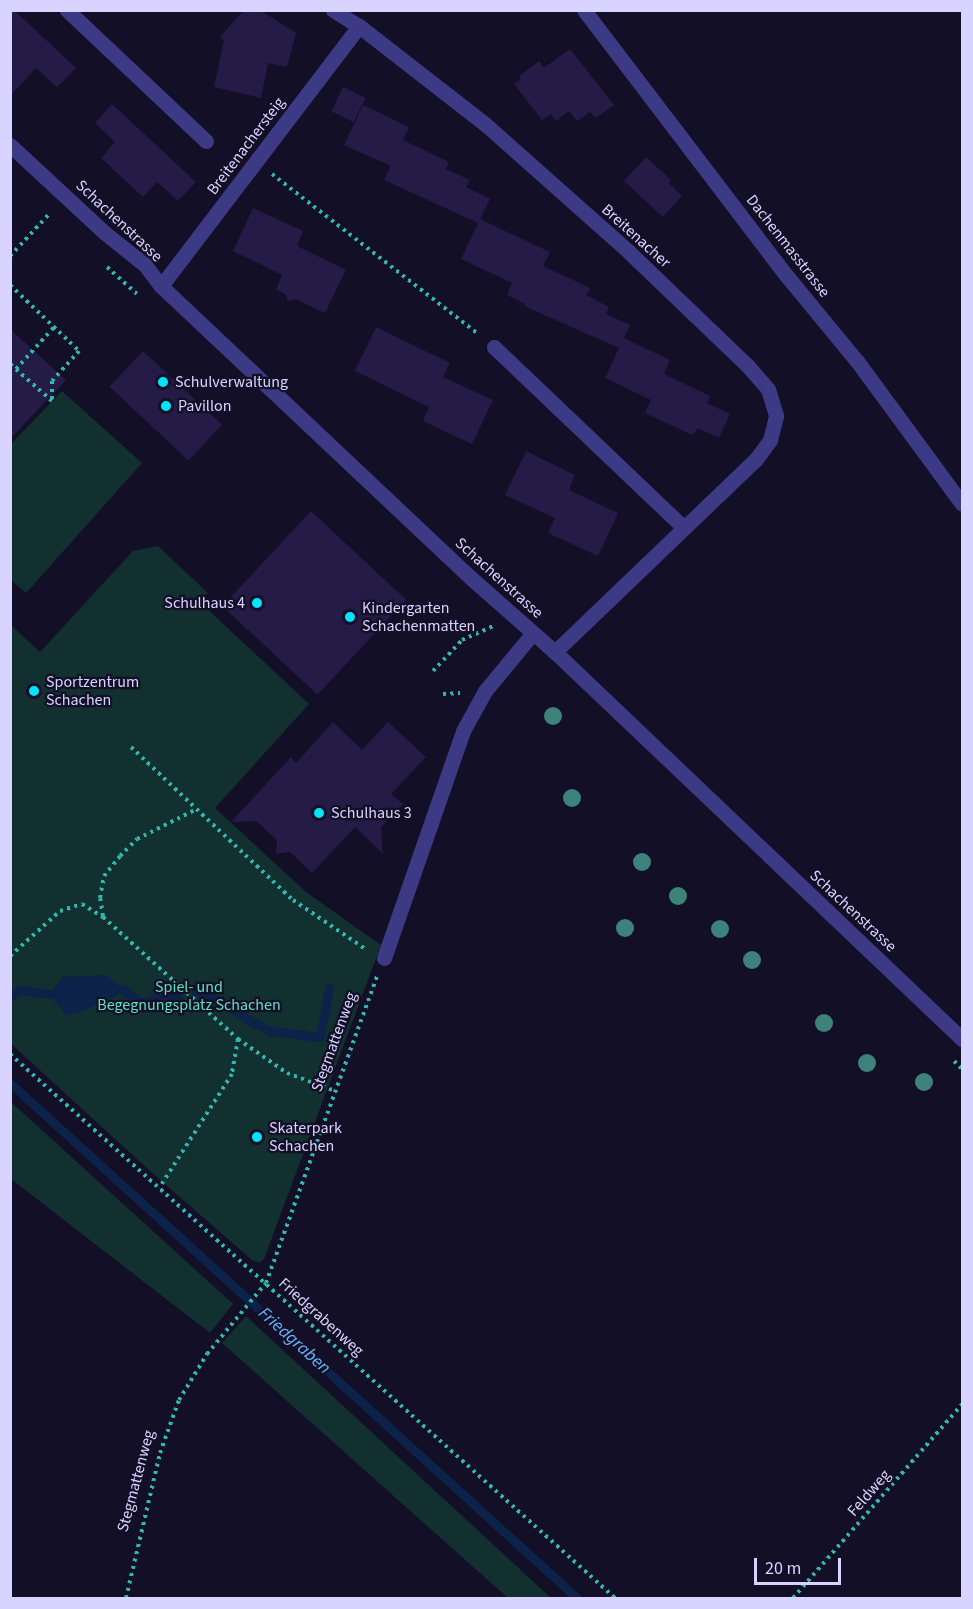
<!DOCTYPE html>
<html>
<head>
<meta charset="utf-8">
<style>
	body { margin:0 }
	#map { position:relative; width:973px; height:1609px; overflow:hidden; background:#130f26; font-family:"Source Sans 3",sans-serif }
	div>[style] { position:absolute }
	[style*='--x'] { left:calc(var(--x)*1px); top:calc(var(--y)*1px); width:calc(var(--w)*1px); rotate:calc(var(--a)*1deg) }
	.green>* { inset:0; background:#12302f }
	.water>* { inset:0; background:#0c2248 }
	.stream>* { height:9px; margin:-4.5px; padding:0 4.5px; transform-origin:4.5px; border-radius:4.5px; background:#0c2248 }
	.building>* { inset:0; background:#241b47; transform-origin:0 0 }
	.path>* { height:4px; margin-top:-2px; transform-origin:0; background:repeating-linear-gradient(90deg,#2fb8b0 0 3px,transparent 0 7.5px) }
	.service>* { height:15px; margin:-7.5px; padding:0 7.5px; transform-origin:7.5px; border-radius:7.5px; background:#3d3a85 }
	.minor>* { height:15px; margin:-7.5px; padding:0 7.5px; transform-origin:7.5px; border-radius:7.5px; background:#3d3a85 }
	.tertiary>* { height:15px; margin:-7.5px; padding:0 7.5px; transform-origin:7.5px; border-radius:7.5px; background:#3d3a85 }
	.trees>* { width:18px; height:18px; margin:-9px; border-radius:50%; background:#3d827b }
	.dots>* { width:16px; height:16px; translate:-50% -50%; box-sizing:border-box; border:3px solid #130f26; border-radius:50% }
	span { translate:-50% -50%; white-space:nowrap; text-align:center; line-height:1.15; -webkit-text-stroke:4.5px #130f26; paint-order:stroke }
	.street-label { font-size:16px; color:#d9d4ff }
	.poi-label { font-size:16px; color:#d9d4ff }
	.left { translate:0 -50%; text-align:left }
	.right { translate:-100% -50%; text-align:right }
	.park-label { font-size:16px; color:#5fe0c0 }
	.water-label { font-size:18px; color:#62b6ff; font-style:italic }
	.frame { position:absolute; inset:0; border:12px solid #d9d4ff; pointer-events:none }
	.scale { position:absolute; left:754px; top:1558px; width:87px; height:27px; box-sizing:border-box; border:3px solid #d9d4ff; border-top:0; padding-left:8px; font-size:18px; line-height:21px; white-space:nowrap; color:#d9d4ff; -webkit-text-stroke:4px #130f26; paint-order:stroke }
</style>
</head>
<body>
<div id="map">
	<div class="green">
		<div style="clip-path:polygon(62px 391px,142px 463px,26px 593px,11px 580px,11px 444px)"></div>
		<div style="clip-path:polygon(158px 546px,208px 593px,201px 603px,309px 704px,215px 808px,306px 892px,381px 945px,264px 1259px,259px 1263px,252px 1260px,150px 1171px,11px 1044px,11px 625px,40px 652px,133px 551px)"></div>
		<div style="clip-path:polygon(10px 1101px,233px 1304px,210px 1333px,11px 1179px)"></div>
		<div style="clip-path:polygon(246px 1316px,551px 1598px,508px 1598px,222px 1343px)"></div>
	</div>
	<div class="water">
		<div style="clip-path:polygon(106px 975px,122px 989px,115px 997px,82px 1011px,66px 1016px,50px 994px,63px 977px)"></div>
	</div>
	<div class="stream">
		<div style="--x:122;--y:989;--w:22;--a:36"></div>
		<div style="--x:140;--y:1002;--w:9;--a:0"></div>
		<div style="--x:149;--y:1002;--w:11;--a:-38"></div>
		<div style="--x:158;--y:995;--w:20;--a:9"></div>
		<div style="--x:196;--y:992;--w:25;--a:18"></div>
		<div style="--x:220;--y:1000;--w:33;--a:35"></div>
		<div style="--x:247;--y:1019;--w:27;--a:27"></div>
		<div style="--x:271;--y:1031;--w:49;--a:7"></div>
		<div style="--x:320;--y:1037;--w:50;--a:-79.6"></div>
		<div style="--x:10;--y:995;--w:12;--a:-24"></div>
		<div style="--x:21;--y:990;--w:29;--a:8"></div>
		<div style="--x:10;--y:1083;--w:766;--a:42.25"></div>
	</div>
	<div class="building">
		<div style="clip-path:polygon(10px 10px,14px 10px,76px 68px,57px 87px,36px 68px,10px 96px)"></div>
		<div style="clip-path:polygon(244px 10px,260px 10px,296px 33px,287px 67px,268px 63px,261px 98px,214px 87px,224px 41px,220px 37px)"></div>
		<div style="clip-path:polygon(570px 49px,614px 105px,596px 118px,590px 112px,577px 121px,569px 111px,556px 121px,551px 114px,542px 120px,514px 84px,521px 79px,519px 76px,539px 61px,544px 68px)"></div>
		<div style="left:343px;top:87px;width:25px;height:27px;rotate:26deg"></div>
		<div style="clip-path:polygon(112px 104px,196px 182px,178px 201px,157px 182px,143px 197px,101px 158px,115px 142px,95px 123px)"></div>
		<div style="clip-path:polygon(363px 105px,409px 127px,403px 140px,449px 162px,446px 169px,470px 180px,466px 187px,490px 199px,480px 219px,550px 252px,543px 266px,590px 288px,586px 295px,609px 307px,606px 314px,630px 325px,624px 338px,670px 360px,664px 374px,710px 396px,707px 403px,730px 414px,719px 438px,698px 428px,692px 435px,645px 413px,651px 400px,605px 378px,619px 348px,524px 306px,525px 304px,507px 295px,512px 283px,461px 259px,478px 223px,384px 180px,391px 166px,344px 145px)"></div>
		<div style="clip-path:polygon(646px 157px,671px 180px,669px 183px,682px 196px,663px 217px,624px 181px)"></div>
		<div style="clip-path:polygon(253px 208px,303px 231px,297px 246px,346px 270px,325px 313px,295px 299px,288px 301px,285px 294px,276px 290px,282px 275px,233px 251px)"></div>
		<div style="clip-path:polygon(376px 327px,450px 363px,443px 377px,493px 400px,472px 444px,423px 421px,429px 407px,355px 371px)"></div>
		<div style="clip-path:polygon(10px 329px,66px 380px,10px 439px)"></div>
		<div style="left:143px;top:351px;width:108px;height:49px;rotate:43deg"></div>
		<div style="clip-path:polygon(526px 451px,575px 475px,569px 490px,618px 513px,598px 556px,548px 533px,555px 518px,505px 495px)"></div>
		<div style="left:311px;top:511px;width:130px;height:130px;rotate:43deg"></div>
		<div style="clip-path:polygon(333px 722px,362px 750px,388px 722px,426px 757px,391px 794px,403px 804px,381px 827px,383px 854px,355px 827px,312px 873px,290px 852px,276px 854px,277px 840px,256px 821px,231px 822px,291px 757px,296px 763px)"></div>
	</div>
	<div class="path">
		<div style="--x:272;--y:174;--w:259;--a:37.8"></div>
		<div style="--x:10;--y:256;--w:59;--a:-47.1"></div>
		<div style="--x:107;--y:267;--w:40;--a:42"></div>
		<div style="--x:10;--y:285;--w:95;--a:43.7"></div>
		<div style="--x:79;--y:351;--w:40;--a:132"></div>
		<div style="--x:52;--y:381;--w:20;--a:90"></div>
		<div style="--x:52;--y:401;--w:56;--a:-138.6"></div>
		<div style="--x:16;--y:369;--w:58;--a:-47.8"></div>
		<div style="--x:433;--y:671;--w:42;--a:-46.9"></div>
		<div style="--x:462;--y:640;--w:34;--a:-24"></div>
		<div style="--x:443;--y:694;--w:17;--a:-3"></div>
		<div style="--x:131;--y:747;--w:223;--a:43.4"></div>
		<div style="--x:293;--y:900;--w:86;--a:34.1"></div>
		<div style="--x:103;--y:916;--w:18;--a:-99"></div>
		<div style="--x:100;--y:898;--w:22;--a:-80"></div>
		<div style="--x:104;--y:876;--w:26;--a:-51"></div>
		<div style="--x:120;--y:856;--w:24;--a:-45"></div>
		<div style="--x:137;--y:839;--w:67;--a:-26.6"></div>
		<div style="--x:10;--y:956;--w:67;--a:-42"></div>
		<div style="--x:60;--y:911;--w:23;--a:-18"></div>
		<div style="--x:82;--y:904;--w:25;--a:32"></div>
		<div style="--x:103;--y:917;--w:182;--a:42.1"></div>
		<div style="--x:238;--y:1039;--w:36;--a:100"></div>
		<div style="--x:232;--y:1074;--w:135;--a:122.6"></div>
		<div style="--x:238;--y:1039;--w:60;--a:34.8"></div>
		<div style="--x:287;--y:1073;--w:51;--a:20.6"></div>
		<div style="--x:10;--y:1054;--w:814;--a:41.96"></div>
		<div style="--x:954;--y:1061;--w:11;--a:45"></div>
		<div style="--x:126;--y:1598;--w:149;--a:-76.8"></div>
		<div style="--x:160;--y:1453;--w:56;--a:-70.3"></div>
		<div style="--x:179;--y:1400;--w:54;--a:-58.7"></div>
		<div style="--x:207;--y:1354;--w:92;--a:-50.3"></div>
		<div style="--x:266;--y:1283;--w:326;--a:-70.1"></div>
		<div style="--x:793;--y:1598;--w:257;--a:-48.9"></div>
	</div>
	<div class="service">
		<div style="--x:161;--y:286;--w:327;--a:-52.7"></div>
	</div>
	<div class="minor">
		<div style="--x:67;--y:10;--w:191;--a:43.3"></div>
		<div style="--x:333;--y:10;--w:31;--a:32"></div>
		<div style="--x:359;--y:26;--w:160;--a:37.9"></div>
		<div style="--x:485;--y:124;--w:193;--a:41.6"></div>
		<div style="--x:629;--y:252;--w:163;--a:43.8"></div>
		<div style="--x:747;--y:365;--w:32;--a:49"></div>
		<div style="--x:768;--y:389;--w:28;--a:73"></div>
		<div style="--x:776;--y:416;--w:25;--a:104"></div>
		<div style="--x:770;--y:440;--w:24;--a:126"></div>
		<div style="--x:756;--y:459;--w:279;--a:136.2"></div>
		<div style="--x:584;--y:10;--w:333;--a:52.7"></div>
		<div style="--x:786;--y:275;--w:112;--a:50.5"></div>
		<div style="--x:857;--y:361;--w:177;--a:53.7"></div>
		<div style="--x:494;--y:347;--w:262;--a:43.6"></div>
		<div style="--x:384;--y:958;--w:240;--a:-70.8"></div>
		<div style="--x:463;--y:731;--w:46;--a:-61.2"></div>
		<div style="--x:485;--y:691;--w:75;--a:-50.4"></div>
	</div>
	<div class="tertiary">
		<div style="--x:10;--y:145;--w:129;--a:42.8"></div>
		<div style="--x:105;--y:233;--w:51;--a:38.7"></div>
		<div style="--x:145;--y:265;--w:26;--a:53"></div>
		<div style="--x:161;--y:286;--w:426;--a:43.3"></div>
		<div style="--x:471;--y:578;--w:112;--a:41.4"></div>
		<div style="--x:555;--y:652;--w:562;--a:43.56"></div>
	</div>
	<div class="trees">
		<div style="left:553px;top:716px"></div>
		<div style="left:572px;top:798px"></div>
		<div style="left:642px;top:862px"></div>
		<div style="left:678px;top:896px"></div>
		<div style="left:625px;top:928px"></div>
		<div style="left:720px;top:929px"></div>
		<div style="left:752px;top:960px"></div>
		<div style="left:824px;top:1023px"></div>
		<div style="left:867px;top:1063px"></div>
		<div style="left:924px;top:1082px"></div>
	</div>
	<div class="dots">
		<div style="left:163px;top:382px;background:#00e5ff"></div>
		<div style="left:166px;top:406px;background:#00e5ff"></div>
		<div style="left:257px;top:603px;background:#00e5ff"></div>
		<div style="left:350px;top:617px;background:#00e5ff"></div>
		<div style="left:34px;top:691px;background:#00e5ff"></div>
		<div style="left:319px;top:813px;background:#00e5ff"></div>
		<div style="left:257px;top:1137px;background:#00e5ff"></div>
	</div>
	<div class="street-label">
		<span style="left:246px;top:146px;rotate:-53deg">Breitenachersteig</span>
		<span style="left:119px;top:221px;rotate:43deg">Schachenstrasse</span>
		<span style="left:636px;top:236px;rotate:42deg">Breitenacher</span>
		<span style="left:788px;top:246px;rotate:52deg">Dachenmasstrasse</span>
		<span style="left:499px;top:578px;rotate:42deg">Schachenstrasse</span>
		<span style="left:853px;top:911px;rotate:43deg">Schachenstrasse</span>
		<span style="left:334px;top:1042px;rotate:-70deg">Stegmattenweg</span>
		<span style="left:321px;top:1317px;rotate:42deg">Friedgrabenweg</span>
		<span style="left:136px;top:1481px;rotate:-75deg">Stegmattenweg</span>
		<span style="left:869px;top:1493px;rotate:-49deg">Feldweg</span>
	</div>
	<div class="poi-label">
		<span class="left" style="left:175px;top:382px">Schulverwaltung</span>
		<span class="left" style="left:178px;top:406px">Pavillon</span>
		<span class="right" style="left:245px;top:603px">Schulhaus 4</span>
		<span class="left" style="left:362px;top:617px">Kindergarten<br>Schachenmatten</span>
		<span class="left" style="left:46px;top:691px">Sportzentrum<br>Schachen</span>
		<span class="left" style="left:331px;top:813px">Schulhaus 3</span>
		<span class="left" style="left:269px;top:1137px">Skaterpark<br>Schachen</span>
	</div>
	<div class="park-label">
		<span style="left:189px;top:996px">Spiel- und<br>Begegnungsplatz Schachen</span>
	</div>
	<div class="water-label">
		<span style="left:294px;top:1341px;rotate:42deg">Friedgraben</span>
	</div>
	<div class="frame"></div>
	<div class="scale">20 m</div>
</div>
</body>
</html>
